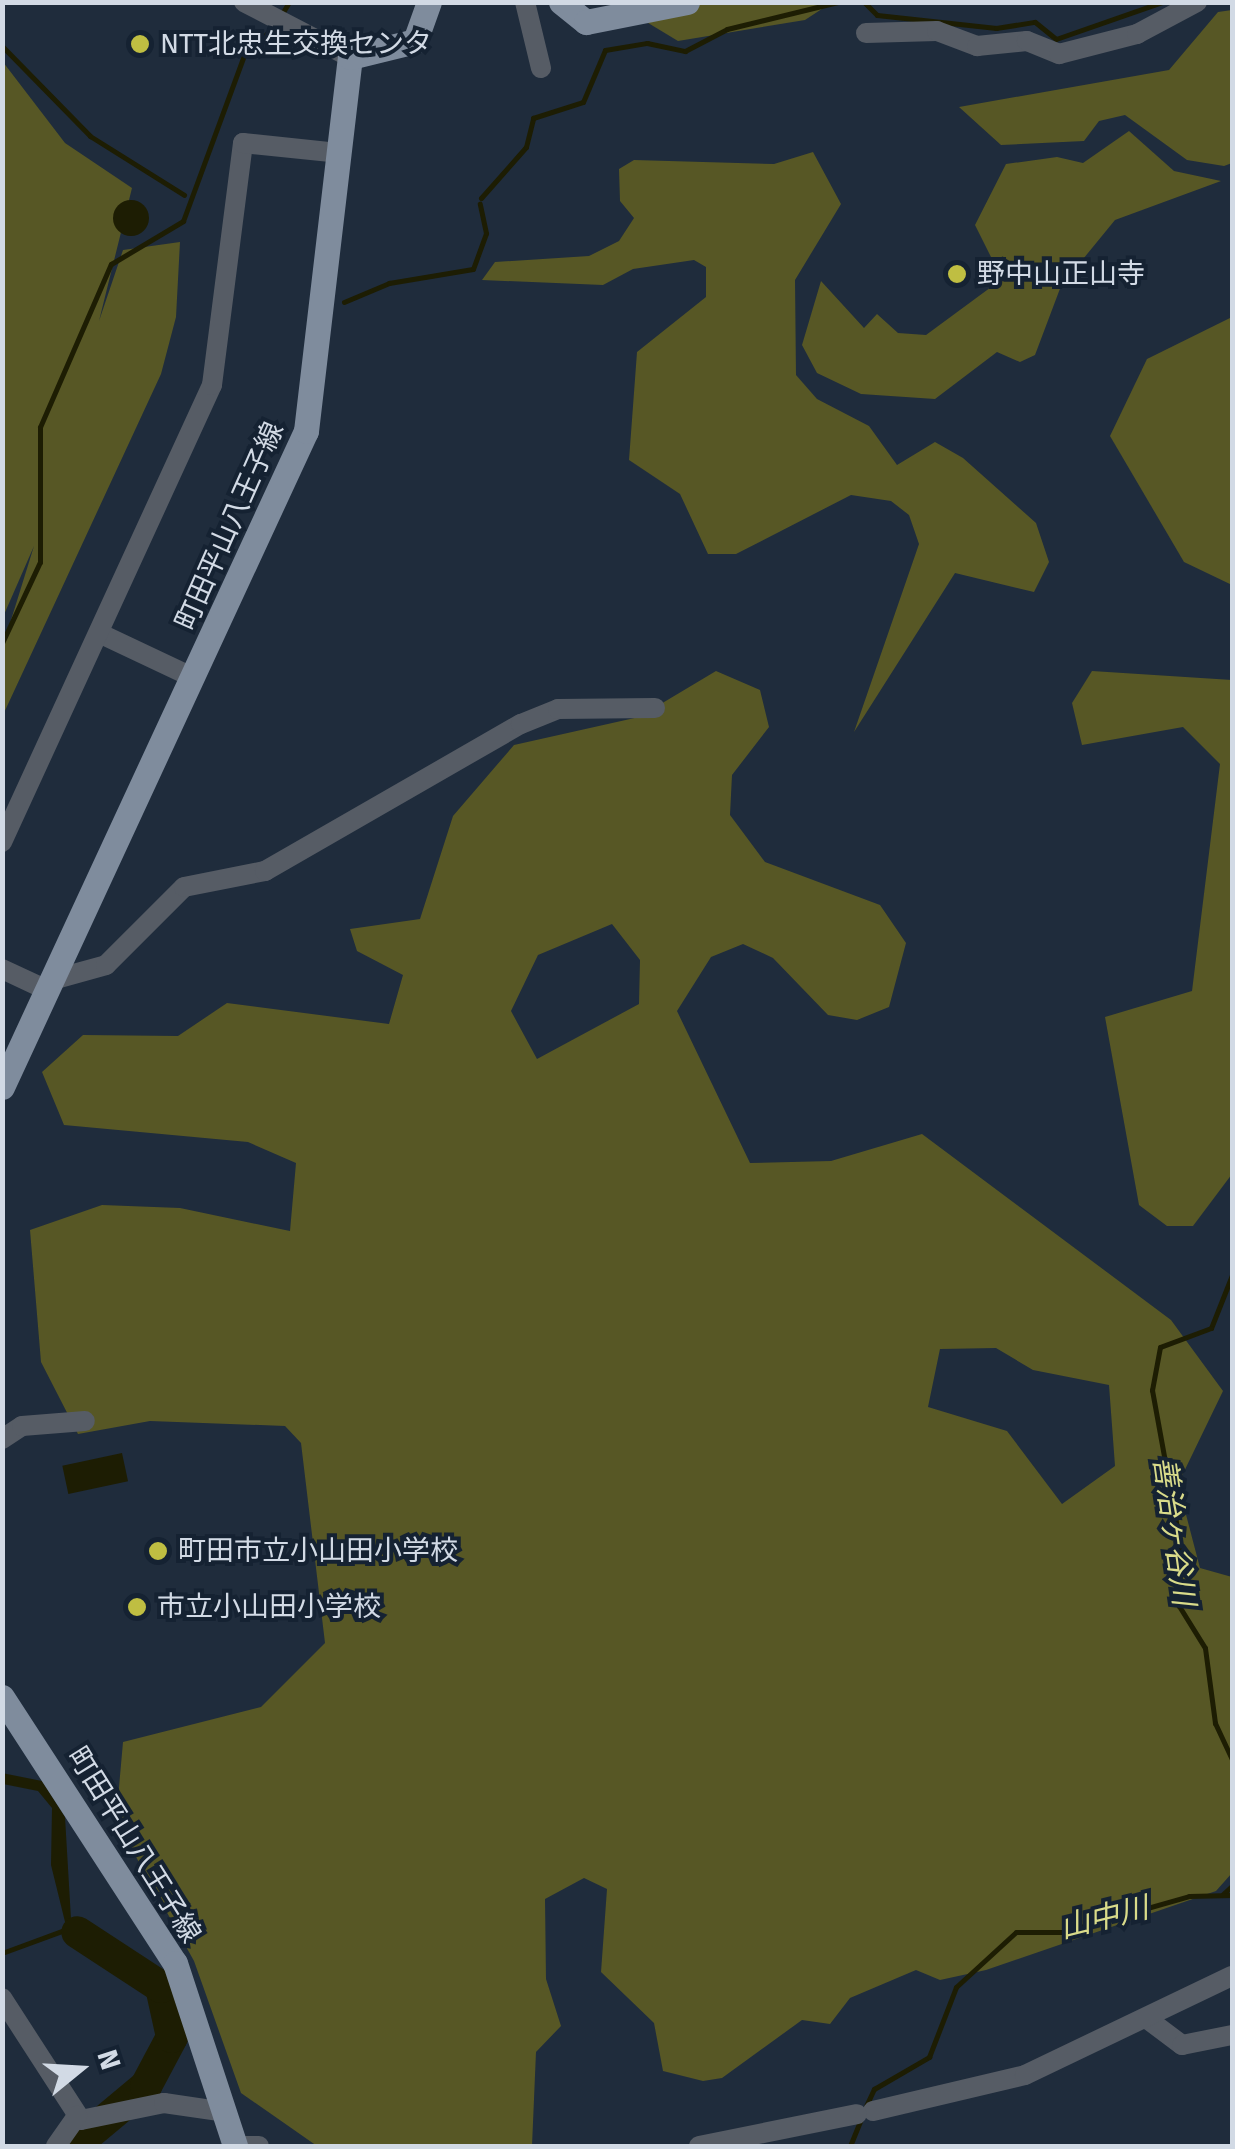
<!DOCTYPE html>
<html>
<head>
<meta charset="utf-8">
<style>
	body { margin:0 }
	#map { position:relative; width:1235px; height:2149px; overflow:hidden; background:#1f2c3c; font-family:"Fira Sans","Noto Sans JP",sans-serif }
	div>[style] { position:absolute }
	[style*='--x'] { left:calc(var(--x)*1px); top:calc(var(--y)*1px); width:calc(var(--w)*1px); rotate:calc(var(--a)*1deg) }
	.green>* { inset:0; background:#575725 }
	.water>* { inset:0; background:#1d1d03; transform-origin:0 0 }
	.round { border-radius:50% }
	.stream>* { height:5px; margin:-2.5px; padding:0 2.5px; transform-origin:2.5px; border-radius:2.5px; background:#1d1d03 }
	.river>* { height:32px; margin:-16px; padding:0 16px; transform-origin:16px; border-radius:16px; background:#1d1d03 }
	.minor>* { height:20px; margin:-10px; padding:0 10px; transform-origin:10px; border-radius:10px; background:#565c65 }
	.major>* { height:25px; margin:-12.5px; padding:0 12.5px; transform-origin:12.5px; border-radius:12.5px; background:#7f8c9d }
	.dots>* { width:28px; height:28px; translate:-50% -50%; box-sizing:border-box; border:5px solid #152232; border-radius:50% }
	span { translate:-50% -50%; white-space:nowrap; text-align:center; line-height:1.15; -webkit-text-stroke:8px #152232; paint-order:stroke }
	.poi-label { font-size:28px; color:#d2dae5 }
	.left { translate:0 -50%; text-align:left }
	.street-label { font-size:28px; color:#d2dae5 }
	.water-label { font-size:30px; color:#d9db8a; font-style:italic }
	.frame { position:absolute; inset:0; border:5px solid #d2dae5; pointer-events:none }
	.north { position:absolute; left:30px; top:2019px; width:100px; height:100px; -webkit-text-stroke:8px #152232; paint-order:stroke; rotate:72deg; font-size:28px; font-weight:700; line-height:40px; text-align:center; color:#d2dae5 }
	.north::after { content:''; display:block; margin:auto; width:35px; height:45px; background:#d2dae5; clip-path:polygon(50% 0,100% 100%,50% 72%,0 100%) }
</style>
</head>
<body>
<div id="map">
	<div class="green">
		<div style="clip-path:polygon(615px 3px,831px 3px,805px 20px,678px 41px)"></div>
		<div style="clip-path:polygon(1232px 10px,1232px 163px,1224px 166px,1187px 160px,1125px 115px,1099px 121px,1084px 141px,1001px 145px,959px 107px,1169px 70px,1218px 12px)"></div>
		<div style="clip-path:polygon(3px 62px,65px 143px,132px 188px,99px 321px,123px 250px,180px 242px,176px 317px,161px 374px,3px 715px,2px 649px,34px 546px,3px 617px)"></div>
		<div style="clip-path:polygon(1129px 131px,1174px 171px,1221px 181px,1115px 220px,1061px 286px,1035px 355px,1020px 362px,997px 352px,935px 399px,861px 394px,817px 373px,802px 345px,821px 281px,864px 328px,877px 314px,898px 333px,926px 335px,1002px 279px,975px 225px,1006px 164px,1057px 157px,1083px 163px)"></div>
		<div style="clip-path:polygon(813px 152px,841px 204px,795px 280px,796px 375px,817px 399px,869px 426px,897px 465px,935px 442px,963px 458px,1036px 523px,1049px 562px,1034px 592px,955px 573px,854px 732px,919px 544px,909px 515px,891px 501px,851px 495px,736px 554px,708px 554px,680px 494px,629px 460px,637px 352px,706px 297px,706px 267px,694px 260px,633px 269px,603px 285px,482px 280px,495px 262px,589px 256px,619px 241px,634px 218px,620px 201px,619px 169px,634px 160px,774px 164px)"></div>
		<div style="clip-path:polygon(1232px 317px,1232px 585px,1184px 562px,1110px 436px,1147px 359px)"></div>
		<div style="clip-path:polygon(evenodd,716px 671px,760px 690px,769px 727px,732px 775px,730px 815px,765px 862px,880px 905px,906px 943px,889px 1007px,857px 1020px,828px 1015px,773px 958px,743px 944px,711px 957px,677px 1011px,750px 1163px,831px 1161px,922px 1134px,1171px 1320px,1223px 1391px,1178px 1484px,1200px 1568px,1232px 1577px,1232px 1873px,1216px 1891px,986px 1970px,940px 1980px,916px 1970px,850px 1998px,830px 2024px,802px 2020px,722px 2078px,703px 2081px,663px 2071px,654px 2023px,601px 1972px,607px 1889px,584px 1878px,545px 1899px,546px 1979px,561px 2026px,536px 2052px,532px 2146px,317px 2146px,241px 2093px,194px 1961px,116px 1821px,123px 1742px,261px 1707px,325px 1643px,301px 1443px,285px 1426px,150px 1421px,78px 1434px,41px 1362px,30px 1230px,102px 1205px,180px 1208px,290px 1231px,296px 1163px,248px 1142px,64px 1125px,42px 1072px,83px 1035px,178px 1036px,227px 1003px,389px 1024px,403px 975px,357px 951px,350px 929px,420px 919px,453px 816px,514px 745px,639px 717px,716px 671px,612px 924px,640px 960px,639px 1004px,537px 1059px,511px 1011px,538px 955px,612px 924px,716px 671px,996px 1348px,1033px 1370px,1109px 1385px,1115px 1466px,1062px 1504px,1007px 1431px,928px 1407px,940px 1349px,996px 1348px)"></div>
		<div style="clip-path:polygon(1092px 671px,1232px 680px,1232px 1174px,1193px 1226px,1167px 1226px,1139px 1205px,1105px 1017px,1192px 991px,1220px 764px,1183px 727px,1082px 745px,1072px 703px)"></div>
	</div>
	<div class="water">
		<div class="round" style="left:113px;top:200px;width:36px;height:36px"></div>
		<div style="left:122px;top:1453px;width:29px;height:61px;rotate:78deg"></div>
		<div style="clip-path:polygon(2px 1773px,42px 1781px,65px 1817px,71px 1919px,173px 1999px,183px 2025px,161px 2080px,79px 2146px,66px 2146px,96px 2112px,153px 2079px,175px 2034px,153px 1993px,68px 1934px,51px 1865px,52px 1808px,38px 1791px,3px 1784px)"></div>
	</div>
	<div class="stream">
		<div style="--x:864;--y:2;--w:18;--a:45"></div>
		<div style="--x:877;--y:15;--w:120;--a:6.2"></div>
		<div style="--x:996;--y:28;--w:39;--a:-9"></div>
		<div style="--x:1035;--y:22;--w:27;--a:39"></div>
		<div style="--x:1056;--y:39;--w:112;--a:-19.2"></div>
		<div style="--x:283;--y:12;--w:12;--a:-59"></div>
		<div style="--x:2;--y:46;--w:126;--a:45.6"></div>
		<div style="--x:90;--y:136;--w:111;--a:32.1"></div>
		<div style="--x:481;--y:198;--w:68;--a:-48.6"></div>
		<div style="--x:526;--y:147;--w:30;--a:-76"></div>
		<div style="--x:533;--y:118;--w:52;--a:-17.7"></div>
		<div style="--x:583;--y:102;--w:56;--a:-67.1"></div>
		<div style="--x:605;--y:50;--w:43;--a:-9.5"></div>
		<div style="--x:647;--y:43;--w:39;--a:12"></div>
		<div style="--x:685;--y:51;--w:47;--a:-27.6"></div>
		<div style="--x:727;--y:29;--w:114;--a:-13.7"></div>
		<div style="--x:344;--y:302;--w:49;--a:-22.9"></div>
		<div style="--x:389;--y:283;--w:85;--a:-9.5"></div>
		<div style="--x:473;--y:269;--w:38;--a:-70"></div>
		<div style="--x:486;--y:233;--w:30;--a:-102"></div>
		<div style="--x:2;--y:643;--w:89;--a:-64.9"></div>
		<div style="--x:40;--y:562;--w:135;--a:-90"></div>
		<div style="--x:40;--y:427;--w:178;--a:-66.5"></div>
		<div style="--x:111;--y:264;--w:84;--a:-30.8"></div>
		<div style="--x:183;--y:221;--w:177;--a:-69.8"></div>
		<div style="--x:244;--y:55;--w:37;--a:-43"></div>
		<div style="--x:1232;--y:1275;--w:57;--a:111.6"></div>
		<div style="--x:1211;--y:1328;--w:54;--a:159.6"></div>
		<div style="--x:1160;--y:1347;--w:44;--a:100.5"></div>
		<div style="--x:1152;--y:1390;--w:157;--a:79.7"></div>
		<div style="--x:1180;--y:1544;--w:62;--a:90.9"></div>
		<div style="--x:1179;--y:1606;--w:49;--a:58.2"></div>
		<div style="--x:1205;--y:1648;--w:76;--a:82.4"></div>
		<div style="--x:1215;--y:1723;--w:40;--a:65"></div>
		<div style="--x:1223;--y:1894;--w:12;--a:-42"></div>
		<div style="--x:2;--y:1953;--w:72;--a:-20.2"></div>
		<div style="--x:866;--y:2106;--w:19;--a:-65"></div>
		<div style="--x:874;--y:2089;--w:64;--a:-30.2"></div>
		<div style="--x:929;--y:2057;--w:75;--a:-68.9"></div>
		<div style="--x:956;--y:1987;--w:81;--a:-42.5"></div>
		<div style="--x:1016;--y:1932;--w:47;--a:0"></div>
		<div style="--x:1063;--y:1932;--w:131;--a:-15.9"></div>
		<div style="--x:1189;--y:1896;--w:43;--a:-1.3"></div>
		<div style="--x:850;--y:2146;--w:27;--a:-68"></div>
	</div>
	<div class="river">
		<div style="--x:74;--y:2146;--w:94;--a:-39.8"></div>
		<div style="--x:146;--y:2086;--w:55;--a:-62"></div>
		<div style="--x:172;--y:2037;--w:51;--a:-102.4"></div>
		<div style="--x:161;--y:1987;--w:100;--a:-146.8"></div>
	</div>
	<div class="minor">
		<div style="--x:244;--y:2;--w:119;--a:27.4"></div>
		<div style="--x:525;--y:2;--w:68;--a:76.4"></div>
		<div style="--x:866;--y:33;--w:71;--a:-1.6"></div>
		<div style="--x:937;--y:31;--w:43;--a:20.6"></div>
		<div style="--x:977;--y:46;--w:50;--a:-5.7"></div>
		<div style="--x:1027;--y:41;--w:35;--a:22"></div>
		<div style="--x:1059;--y:54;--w:81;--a:-14.4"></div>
		<div style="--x:1137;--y:34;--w:68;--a:-28.1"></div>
		<div style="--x:101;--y:634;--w:103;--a:25.3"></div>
		<div style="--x:2;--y:842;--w:503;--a:-65.32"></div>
		<div style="--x:212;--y:385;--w:244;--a:-82.7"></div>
		<div style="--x:243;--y:143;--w:98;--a:5.9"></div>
		<div style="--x:2;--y:969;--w:50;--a:25"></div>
		<div style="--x:52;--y:980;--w:56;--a:-15.5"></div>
		<div style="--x:106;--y:965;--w:110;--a:-45"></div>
		<div style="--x:184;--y:887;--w:83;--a:-11.2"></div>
		<div style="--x:265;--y:871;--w:295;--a:-29.9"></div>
		<div style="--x:521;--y:724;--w:40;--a:-22"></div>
		<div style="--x:558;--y:709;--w:97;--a:-0.6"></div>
		<div style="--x:2;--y:1439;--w:24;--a:-33"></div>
		<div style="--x:22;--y:1426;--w:63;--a:-4.5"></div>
		<div style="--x:2;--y:1998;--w:145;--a:57.1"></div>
		<div style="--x:81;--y:2120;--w:85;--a:-11.6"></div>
		<div style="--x:164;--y:2103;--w:63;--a:8.3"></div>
		<div style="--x:1146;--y:2018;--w:45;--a:36.9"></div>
		<div style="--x:1182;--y:2045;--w:51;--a:-11.3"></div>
		<div style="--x:873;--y:2111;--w:156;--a:-13.3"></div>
		<div style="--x:1025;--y:2075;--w:229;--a:-25.6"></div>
		<div style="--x:56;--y:2146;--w:37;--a:-55"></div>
		<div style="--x:241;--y:2146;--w:18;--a:0"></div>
		<div style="--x:699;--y:2146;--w:161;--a:-11.4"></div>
	</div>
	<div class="major">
		<div style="--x:561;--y:2;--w:32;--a:39"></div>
		<div style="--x:586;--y:22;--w:103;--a:-11.2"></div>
		<div style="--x:2;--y:1087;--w:723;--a:-65.14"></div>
		<div style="--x:306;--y:431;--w:377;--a:-83.3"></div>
		<div style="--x:350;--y:57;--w:67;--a:-13.8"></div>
		<div style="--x:415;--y:41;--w:41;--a:-70.3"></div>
		<div style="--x:2;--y:1697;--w:317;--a:57"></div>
		<div style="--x:175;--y:1963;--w:193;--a:71.8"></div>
	</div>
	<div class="dots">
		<div style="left:140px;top:44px;background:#bfbe42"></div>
		<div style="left:957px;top:274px;background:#bfbe42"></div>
		<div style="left:158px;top:1551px;background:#bfbe42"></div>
		<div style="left:137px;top:1607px;background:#bfbe42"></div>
	</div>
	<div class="poi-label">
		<span class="left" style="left:160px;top:44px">NTT北忠生交換センタ</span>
		<span class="left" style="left:977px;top:274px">野中山正山寺</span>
		<span class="left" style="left:178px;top:1551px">町田市立小山田小学校</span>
		<span class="left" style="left:157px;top:1607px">市立小山田小学校</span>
	</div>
	<div class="street-label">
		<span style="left:230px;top:526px;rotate:-66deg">町田平山八王子線</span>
		<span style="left:134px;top:1845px;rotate:58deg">町田平山八王子線</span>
	</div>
	<div class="water-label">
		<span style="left:1174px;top:1531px;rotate:82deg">善治ヶ谷川</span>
		<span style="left:1104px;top:1918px;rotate:-14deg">山中川</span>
	</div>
	<div class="frame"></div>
	<div class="north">N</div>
</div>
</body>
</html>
